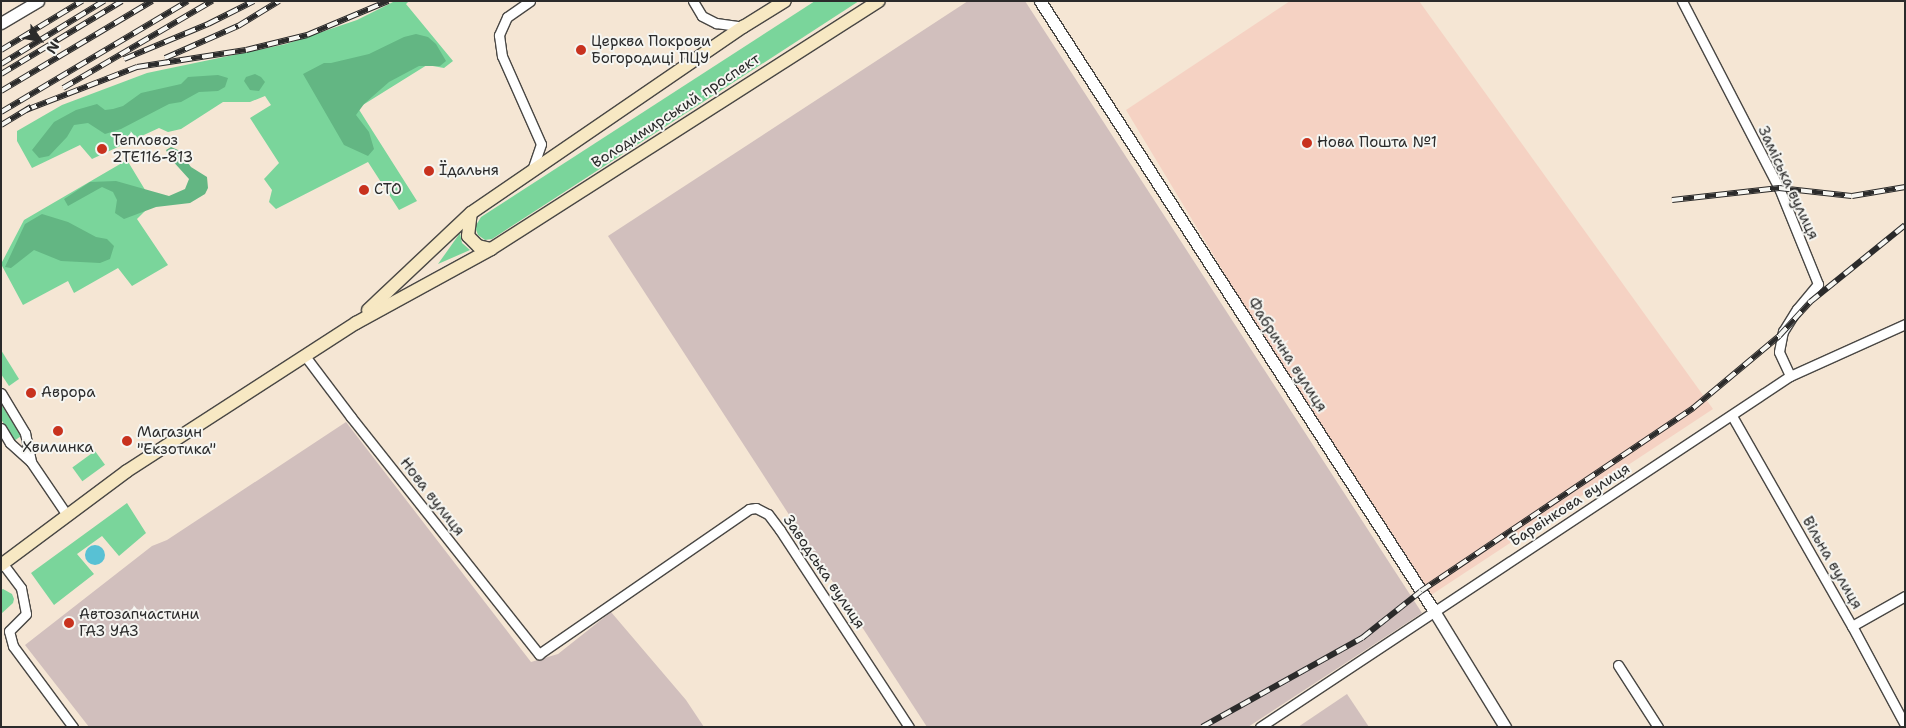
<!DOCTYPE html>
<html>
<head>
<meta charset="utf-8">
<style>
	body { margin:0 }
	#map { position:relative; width:1906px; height:728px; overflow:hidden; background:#f5e6d4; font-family:"Shantell Sans",sans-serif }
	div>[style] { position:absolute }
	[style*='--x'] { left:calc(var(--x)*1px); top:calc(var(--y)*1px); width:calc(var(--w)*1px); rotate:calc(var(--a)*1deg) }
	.built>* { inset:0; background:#f5d2c3 }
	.industrial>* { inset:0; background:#d1bfbd }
	.green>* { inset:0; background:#7ad59b; transform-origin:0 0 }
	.forest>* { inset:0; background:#63b683 }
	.water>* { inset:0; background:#58c1d4 }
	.round { border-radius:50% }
	.roads { filter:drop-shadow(1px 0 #494744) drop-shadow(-1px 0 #494744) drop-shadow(0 1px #494744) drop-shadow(0 -1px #494744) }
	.minor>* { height:9px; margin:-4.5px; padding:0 4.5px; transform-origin:4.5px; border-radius:4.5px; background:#fff }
	.tertiary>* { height:11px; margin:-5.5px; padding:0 5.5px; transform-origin:5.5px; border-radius:5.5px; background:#fff }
	.secondary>* { height:12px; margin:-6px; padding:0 6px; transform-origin:6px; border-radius:6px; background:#f7e8c3 }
	.rail>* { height:5.5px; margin-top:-2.75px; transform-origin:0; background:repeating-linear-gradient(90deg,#f6f6f2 0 11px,#2b2b2b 0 22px); box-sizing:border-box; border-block:1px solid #2b2b2b }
	.dots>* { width:14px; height:14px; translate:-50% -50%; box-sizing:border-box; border:2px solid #f6f6f2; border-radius:50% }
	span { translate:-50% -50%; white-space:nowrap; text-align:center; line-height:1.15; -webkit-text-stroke:4px #f6f6f2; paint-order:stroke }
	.poi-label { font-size:15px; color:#2b2b2b }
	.left { translate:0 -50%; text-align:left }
	.street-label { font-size:15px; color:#2b2b2b }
	.frame { position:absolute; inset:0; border:2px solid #2b2b2b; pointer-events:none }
	.north { position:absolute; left:15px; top:15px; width:50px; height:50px; -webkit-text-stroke:4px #f6f6f2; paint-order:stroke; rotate:122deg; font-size:14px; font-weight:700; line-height:20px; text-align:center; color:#2b2b2b }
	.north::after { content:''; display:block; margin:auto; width:18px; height:22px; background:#2b2b2b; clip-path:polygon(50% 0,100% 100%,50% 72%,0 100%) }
</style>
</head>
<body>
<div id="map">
	<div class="built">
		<div style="clip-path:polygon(1290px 1px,1419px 1px,1713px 409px,1422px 601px,1126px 110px)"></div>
	</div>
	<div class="industrial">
		<div style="clip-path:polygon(968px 1px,1025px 1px,1422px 613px,1248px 727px,927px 727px,608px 236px)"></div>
		<div style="clip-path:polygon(346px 422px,531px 662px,558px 654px,611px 612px,686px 700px,704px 727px,89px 727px,25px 645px,152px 546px,167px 540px)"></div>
		<div style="clip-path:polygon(1347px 694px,1369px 727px,1298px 727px)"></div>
	</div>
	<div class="green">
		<div style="clip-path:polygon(395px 1px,409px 1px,406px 4px,453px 61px,444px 68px,427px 65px,358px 108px,417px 201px,399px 210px,368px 162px,276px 209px,269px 202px,272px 190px,264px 179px,279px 163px,250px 118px,271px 105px,265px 96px,250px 102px,223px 102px,181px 129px,168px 132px,159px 128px,92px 159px,80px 145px,32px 168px,17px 141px,17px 131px,62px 105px,147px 73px,286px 44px,357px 20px)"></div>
		<div style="clip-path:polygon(815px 1px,859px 1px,492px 239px,485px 240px,478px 235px,475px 227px,481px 217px)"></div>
		<div style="clip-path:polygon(127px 160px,153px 203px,137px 219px,168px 265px,132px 286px,118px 268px,74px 293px,68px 281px,23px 305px,1px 264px,24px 220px)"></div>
		<div style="clip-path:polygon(460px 233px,462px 243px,470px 250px,438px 264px)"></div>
		<div style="clip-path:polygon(1px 350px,19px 379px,9px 386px,1px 374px)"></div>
		<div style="clip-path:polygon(1px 404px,21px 436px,14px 441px,1px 419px)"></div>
		<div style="left:95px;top:451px;width:17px;height:28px;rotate:54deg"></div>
		<div style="clip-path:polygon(127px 503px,146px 533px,119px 556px,102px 536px,77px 554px,94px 574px,54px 605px,31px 573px)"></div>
		<div style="clip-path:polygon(3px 589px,12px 594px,14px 599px,13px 603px,1px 614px,1px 590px)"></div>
	</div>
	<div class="forest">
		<div style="clip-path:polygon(416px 34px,428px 37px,436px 44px,446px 61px,440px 66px,419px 66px,389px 82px,364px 104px,356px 115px,369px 132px,374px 149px,368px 156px,344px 145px,303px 74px,324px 63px,331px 63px,369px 54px,404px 37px)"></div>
		<div style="clip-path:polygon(255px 74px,261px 77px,265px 82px,259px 91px,250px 90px,244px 81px,246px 77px)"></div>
		<div style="clip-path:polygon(218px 75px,228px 78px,225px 87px,218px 91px,199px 92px,181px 102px,169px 104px,121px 129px,105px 134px,88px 123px,74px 125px,67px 137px,49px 156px,39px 158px,32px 150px,54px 122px,76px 110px,97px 104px,105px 110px,113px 109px,123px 106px,141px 93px,181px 84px,188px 77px)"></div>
		<div style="clip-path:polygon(171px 147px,178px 150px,191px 167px,207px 177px,208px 188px,205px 194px,190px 203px,156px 207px,124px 219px,115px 213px,117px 200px,113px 192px,102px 187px,68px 206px,64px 199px,90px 182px,116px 181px,169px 196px,185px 189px,189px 179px,170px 158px,166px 150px)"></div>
		<div style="clip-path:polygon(42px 214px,68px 222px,96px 237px,107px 239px,114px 246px,110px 259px,100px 263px,61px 261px,34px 250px,11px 268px,5px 267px,25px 224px)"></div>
	</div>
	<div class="water">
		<div class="round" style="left:85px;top:545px;width:20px;height:20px"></div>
	</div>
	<div class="roads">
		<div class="minor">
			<div style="--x:530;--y:1;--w:28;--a:145"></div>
			<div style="--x:507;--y:17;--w:20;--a:114"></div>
			<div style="--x:499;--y:35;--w:21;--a:82"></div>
			<div style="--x:502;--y:56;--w:96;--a:66.1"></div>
			<div style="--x:541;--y:144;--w:28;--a:109"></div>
			<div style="--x:693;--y:1;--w:17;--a:59"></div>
			<div style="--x:702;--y:16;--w:16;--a:27"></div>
			<div style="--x:716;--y:23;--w:27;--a:8"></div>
			<div style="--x:1682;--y:1;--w:211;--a:62.6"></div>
			<div style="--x:1779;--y:188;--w:104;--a:67.9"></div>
			<div style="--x:1818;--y:284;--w:33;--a:130"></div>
			<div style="--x:1797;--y:309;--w:26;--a:122"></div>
			<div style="--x:1783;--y:331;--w:21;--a:101"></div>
			<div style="--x:1779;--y:352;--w:26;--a:65"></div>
			<div style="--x:305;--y:356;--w:76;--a:53"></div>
			<div style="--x:351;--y:417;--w:303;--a:51.6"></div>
			<div style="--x:539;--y:654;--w:255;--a:-34.6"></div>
			<div style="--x:749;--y:509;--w:7;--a:-8"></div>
			<div style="--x:756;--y:508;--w:13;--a:27"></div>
			<div style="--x:768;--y:514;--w:20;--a:53"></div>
			<div style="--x:780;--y:530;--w:235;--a:56.8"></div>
			<div style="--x:1;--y:393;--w:47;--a:59"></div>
			<div style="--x:25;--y:433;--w:30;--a:78"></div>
			<div style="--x:1732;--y:416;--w:242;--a:60.3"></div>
			<div style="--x:1852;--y:626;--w:112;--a:61.8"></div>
			<div style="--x:1;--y:428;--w:17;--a:59"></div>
			<div style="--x:10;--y:443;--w:28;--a:42"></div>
			<div style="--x:31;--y:462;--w:64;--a:55.8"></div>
			<div style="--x:3;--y:564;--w:30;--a:53"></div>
			<div style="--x:21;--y:588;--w:26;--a:79"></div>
			<div style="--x:26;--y:614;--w:24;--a:135"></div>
			<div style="--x:9;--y:631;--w:16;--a:75"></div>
			<div style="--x:13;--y:646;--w:101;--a:53.5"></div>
			<div style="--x:1852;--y:626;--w:61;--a:-29.5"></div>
			<div style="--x:1618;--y:665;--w:74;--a:57.2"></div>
			<div style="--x:1260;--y:727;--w:636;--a:-33.52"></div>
			<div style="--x:1790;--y:376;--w:126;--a:-24.3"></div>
		</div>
		<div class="tertiary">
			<div style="--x:1040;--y:1;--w:726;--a:57.14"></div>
			<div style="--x:1434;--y:611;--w:136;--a:58.5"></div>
			<div style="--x:1;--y:23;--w:43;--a:-30.7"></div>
		</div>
		<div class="secondary">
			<div style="--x:491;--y:249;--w:13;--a:-167"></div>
			<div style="--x:478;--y:246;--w:14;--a:-135"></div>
			<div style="--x:468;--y:236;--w:23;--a:-83"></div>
			<div style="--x:471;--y:213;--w:330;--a:-34.4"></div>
			<div style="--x:743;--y:27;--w:49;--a:-31.8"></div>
			<div style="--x:368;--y:310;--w:141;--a:-43.3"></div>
			<div style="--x:1;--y:565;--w:157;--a:-36.7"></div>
			<div style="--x:127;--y:471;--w:273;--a:-32.9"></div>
			<div style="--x:356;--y:323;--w:154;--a:-28.7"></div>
			<div style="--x:491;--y:249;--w:460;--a:-32.6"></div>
		</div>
	</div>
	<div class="rail">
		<div style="--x:1;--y:50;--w:95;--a:-31.2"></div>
		<div style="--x:165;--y:58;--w:80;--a:-23.7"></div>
		<div style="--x:238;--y:26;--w:48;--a:-31.4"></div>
		<div style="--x:124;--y:59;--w:91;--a:-22.6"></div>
		<div style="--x:208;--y:24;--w:51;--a:-26.6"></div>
		<div style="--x:1;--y:64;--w:121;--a:-31.5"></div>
		<div style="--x:1;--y:74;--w:141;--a:-31.1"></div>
		<div style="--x:63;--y:88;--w:173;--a:-30.3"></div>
		<div style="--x:1;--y:91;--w:176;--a:-30.8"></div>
		<div style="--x:26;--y:110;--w:119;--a:-21.2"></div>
		<div style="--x:137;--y:67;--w:110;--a:-8.9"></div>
		<div style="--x:246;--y:50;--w:63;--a:-13.8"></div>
		<div style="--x:307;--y:35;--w:88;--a:-22.8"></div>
		<div style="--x:1;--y:112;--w:217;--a:-30.7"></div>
		<div style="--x:1;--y:125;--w:35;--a:-31"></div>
		<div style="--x:1672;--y:200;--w:108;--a:-6.4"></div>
		<div style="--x:1779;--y:188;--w:73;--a:6.3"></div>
		<div style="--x:1852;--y:196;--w:54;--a:-9.6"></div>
		<div style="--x:1202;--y:727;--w:183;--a:-29.1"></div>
		<div style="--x:1362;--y:638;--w:75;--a:-38.5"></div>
		<div style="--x:1421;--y:591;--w:328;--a:-33.9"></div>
		<div style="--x:1693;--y:408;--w:112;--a:-39.9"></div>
		<div style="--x:1779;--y:336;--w:46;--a:-47.6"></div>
		<div style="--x:1810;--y:302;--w:122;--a:-39"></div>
	</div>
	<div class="dots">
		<div style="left:581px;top:50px;background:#c8321e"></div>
		<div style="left:1307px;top:143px;background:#c8321e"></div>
		<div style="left:102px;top:149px;background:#c8321e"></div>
		<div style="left:429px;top:171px;background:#c8321e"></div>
		<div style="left:364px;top:190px;background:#c8321e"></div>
		<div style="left:31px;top:393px;background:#c8321e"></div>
		<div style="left:58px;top:431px;background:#c8321e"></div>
		<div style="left:127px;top:441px;background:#c8321e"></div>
		<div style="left:69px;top:623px;background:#c8321e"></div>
	</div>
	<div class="poi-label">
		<span class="left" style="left:591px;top:50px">Церква Покрови<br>Богородиці ПЦУ</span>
		<span class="left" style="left:112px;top:149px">Тепловоз<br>2ТЕ116-813</span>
		<span class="left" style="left:1317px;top:143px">Нова Пошта №1</span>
		<span class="left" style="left:439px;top:171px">Їдальня</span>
		<span class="left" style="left:374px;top:190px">СТО</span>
		<span class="left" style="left:41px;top:393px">Аврора</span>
		<span class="left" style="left:137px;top:441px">Магазин<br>"Екзотика"</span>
		<span style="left:58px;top:448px">Хвилинка</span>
		<span class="left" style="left:79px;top:623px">Автозапчастини<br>ГАЗ УАЗ</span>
	</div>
	<div class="street-label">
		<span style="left:676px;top:111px;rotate:-33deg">Володимирський проспект</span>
		<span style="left:1788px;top:183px;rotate:65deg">Заміська вулиця</span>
		<span style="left:1287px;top:355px;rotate:57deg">Фабрична вулиця</span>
		<span style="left:432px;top:497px;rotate:52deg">Нова вулиця</span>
		<span style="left:1570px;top:505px;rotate:-33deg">Барвінкова вулиця</span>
		<span style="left:1832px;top:563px;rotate:60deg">Вільна вулиця</span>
		<span style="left:824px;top:572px;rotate:56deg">Заводська вулиця</span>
	</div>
	<div class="frame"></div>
	<div class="north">N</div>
</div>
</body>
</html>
